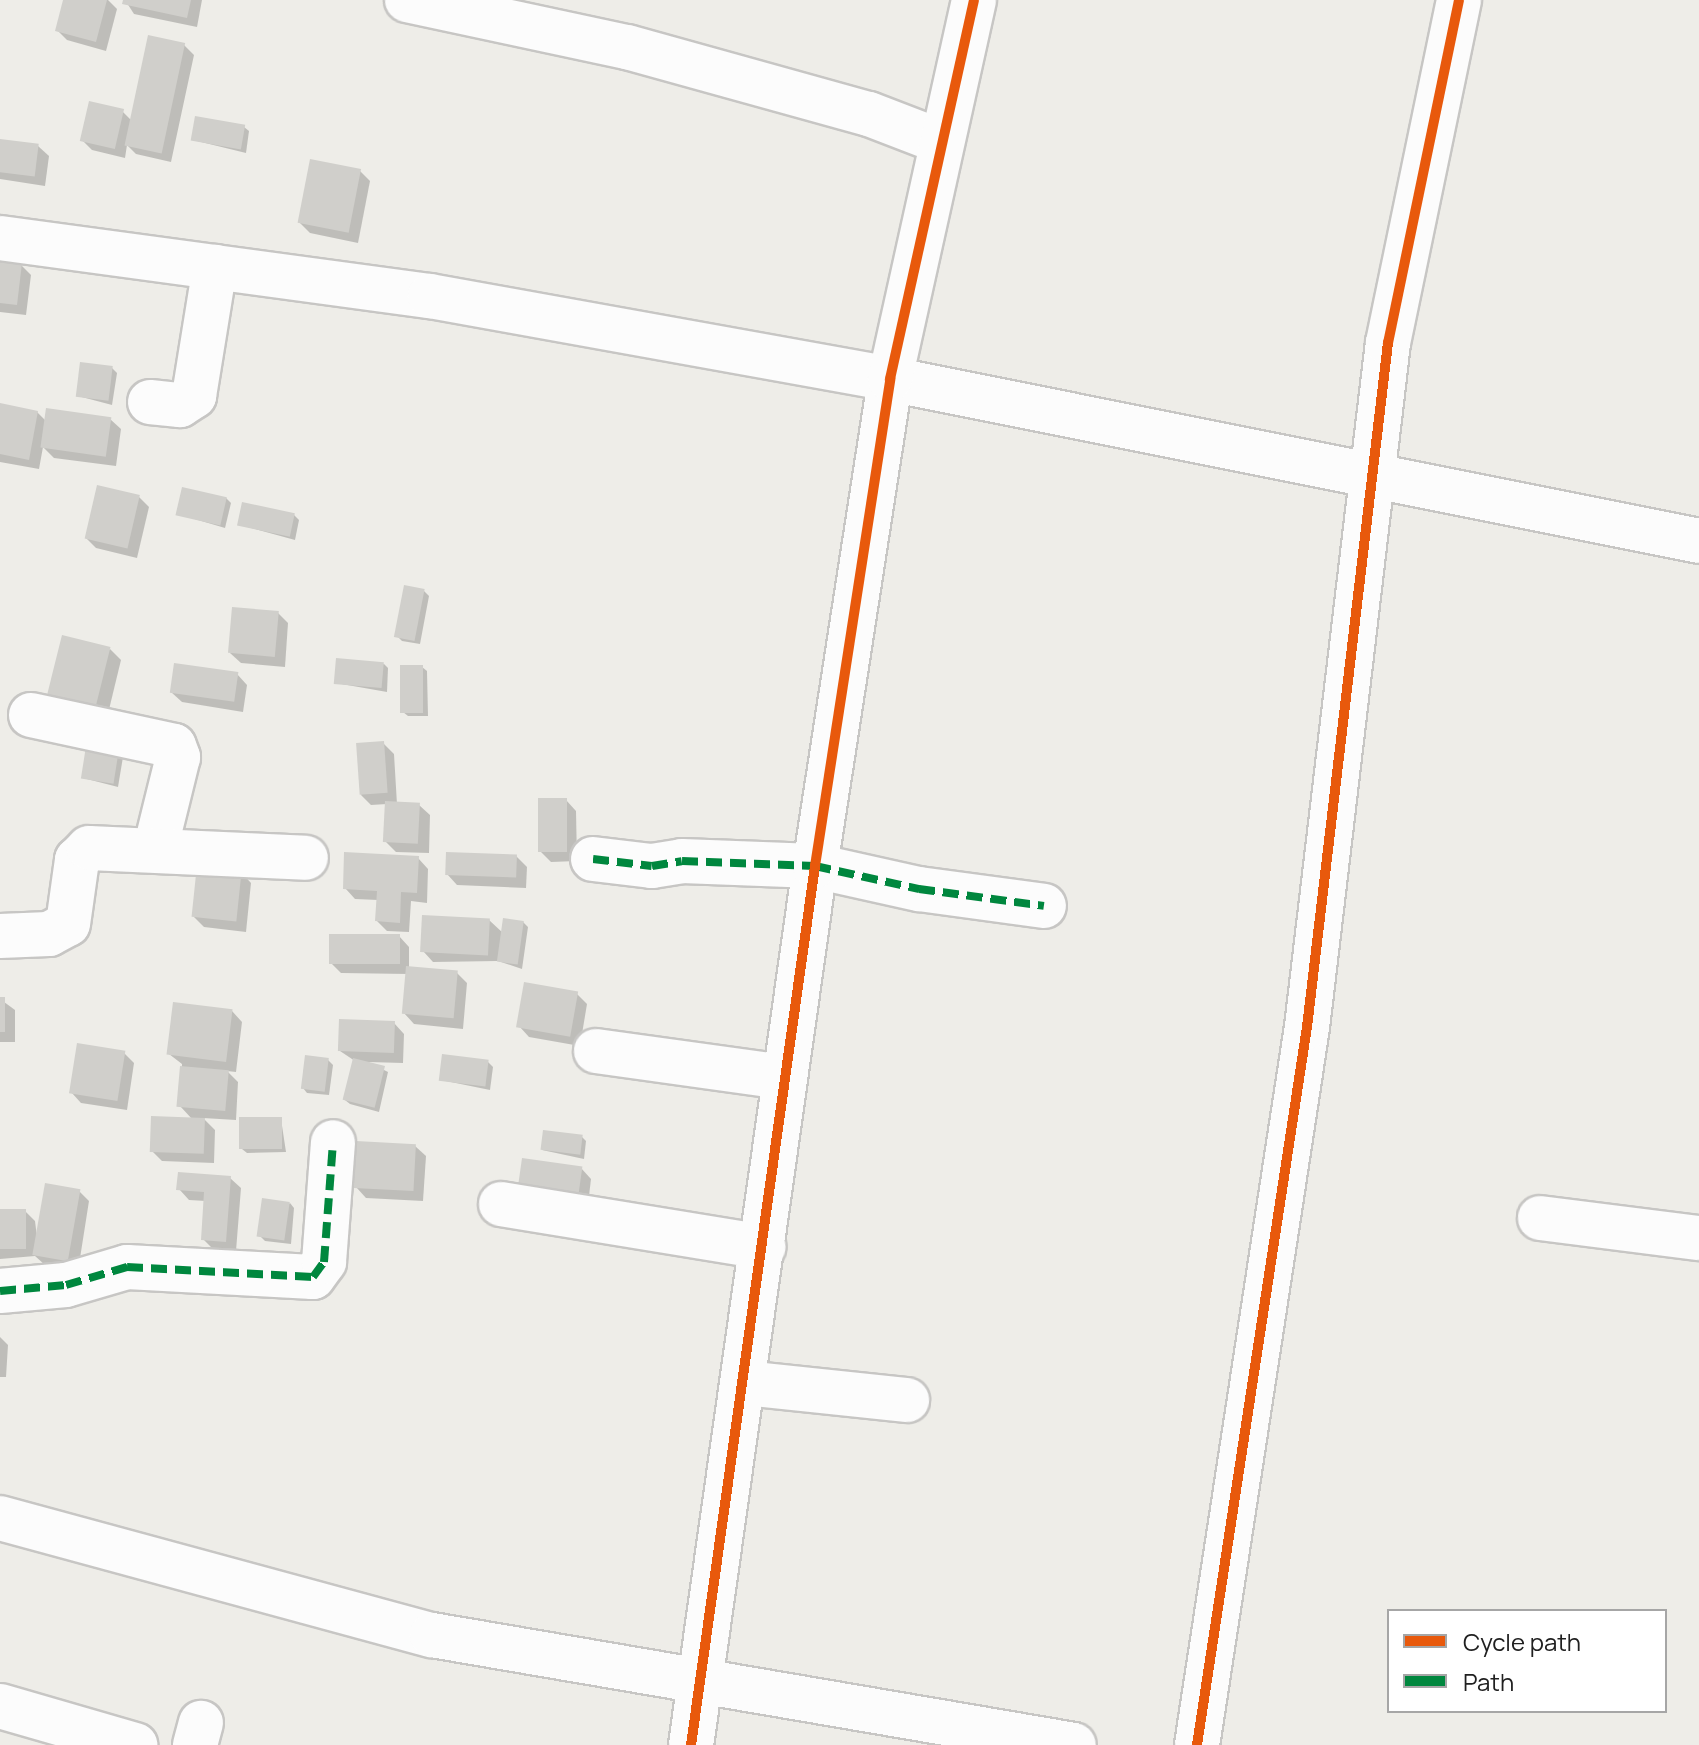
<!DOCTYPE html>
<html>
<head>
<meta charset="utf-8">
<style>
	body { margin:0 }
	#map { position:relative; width:1699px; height:1745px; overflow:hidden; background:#eeede8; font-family:Manrope,sans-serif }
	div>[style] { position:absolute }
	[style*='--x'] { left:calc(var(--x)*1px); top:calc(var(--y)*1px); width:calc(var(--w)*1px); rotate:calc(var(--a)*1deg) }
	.shadow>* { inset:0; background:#0003 }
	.building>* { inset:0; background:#d0cfcb; transform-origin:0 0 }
	.roads { filter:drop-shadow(2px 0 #c7c6c4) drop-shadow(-2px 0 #c7c6c4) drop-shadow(0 2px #c7c6c4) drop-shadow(0 -2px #c7c6c4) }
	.minor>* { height:44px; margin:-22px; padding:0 22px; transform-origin:22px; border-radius:22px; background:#fcfcfc }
	.quiet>* { height:8px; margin-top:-4px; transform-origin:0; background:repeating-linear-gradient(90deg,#00873e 0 16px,transparent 0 24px) }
	.cycleway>* { height:10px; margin:-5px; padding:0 5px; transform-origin:5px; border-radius:5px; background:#e8590c }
	span { translate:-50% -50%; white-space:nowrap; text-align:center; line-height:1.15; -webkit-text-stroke:8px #fff; paint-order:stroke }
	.legend { position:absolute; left:1387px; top:1609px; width:280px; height:104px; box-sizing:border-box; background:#fff; border:2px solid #a6a6a6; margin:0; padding:10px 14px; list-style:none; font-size:24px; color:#202020 }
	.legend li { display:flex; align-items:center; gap:16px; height:40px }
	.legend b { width:40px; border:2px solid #a6a6a6 }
</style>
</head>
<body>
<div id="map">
	<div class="shadow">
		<div style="clip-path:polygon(65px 0,108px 0,117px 9px,106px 51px,67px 40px,57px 30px)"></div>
		<div style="clip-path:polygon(125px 0,202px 0,197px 27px,134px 14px)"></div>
		<div style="clip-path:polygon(184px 45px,194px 55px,171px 162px,136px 154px,127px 145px,125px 158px,92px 150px,82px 140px,122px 111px,131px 120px)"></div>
		<div style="clip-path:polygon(244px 127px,249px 131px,246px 153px,193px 140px)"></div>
		<div style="clip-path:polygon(0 141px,38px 146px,49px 156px,45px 186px,0 179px)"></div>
		<div style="clip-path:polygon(360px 171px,370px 181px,358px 243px,310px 233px,300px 223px)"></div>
		<div style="clip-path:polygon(0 262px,21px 265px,31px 275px,26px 315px,0 312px)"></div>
		<div style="clip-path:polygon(112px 368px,117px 373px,112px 405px,78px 396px)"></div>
		<div style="clip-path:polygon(0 405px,37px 412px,47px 422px,110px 419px,121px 429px,116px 466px,54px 458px,43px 447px,39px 469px,0 462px)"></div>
		<div style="clip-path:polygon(139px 497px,149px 507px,137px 558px,96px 548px,86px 538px)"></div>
		<div style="clip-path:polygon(226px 498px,231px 503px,225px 528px,178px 514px)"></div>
		<div style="clip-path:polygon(294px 515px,299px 520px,295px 540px,240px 525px)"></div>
		<div style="clip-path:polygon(424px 591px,429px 596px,420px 644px,402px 641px,397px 636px)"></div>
		<div style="clip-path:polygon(278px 613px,288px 623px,285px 667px,241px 663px,230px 653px)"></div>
		<div style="clip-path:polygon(110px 649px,121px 660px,106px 722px,59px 712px)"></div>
		<div style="clip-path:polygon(384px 664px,388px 668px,387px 692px,336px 683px)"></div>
		<div style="clip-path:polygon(422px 667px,427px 671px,428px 716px,408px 716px,403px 712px)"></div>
		<div style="clip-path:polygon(237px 674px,247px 685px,243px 712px,182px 702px,171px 692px)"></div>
		<div style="clip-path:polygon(383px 743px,394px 754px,397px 804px,419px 805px,430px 815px,429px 853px,396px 852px,386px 842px,387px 804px,371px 805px,361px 795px)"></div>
		<div style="clip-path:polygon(124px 751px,118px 787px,83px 778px)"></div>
		<div style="clip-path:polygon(566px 800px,576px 811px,577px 861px,551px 862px,541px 852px)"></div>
		<div style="clip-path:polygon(516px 856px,527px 867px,526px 888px,457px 885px,447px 874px)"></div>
		<div style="clip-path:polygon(418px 858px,428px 869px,427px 903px,411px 901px,409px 932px,387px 931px,377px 921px,378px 900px,355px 899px,345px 888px)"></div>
		<div style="clip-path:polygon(241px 872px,251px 883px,246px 932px,204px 927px,194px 917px)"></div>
		<div style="clip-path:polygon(489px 920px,503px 933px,523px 922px,528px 927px,522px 969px,498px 961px,433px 962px,423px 951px)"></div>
		<div style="clip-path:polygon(399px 936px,409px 947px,409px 968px,457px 973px,467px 983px,463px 1029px,414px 1024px,404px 1013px,408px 974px,341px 973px,331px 963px)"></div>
		<div style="clip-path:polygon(577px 994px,587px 1004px,580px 1046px,529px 1037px,519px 1026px)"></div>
		<div style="clip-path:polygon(0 999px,15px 1010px,15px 1042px,0 1042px)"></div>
		<div style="clip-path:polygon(232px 1011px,242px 1022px,236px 1072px,227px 1071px,238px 1082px,236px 1120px,203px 1118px,215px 1130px,214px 1163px,162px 1161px,152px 1151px,192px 1119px,180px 1106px,182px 1064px,169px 1054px)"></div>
		<div style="clip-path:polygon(394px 1023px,404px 1034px,403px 1063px,368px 1062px,388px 1072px,379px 1112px,350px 1104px,345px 1100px,355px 1061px,340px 1051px)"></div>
		<div style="clip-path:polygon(124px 1053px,134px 1063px,127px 1110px,81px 1103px,71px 1092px)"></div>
		<div style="clip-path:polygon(328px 1060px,333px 1065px,329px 1095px,307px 1093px,303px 1088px)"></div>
		<div style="clip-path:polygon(488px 1062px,493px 1067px,490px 1090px,441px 1080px)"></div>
		<div style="clip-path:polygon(281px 1119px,286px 1152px,247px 1153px,242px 1149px)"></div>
		<div style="clip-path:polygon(582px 1137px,586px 1141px,584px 1159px,542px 1150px)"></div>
		<div style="clip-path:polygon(415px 1146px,426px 1156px,423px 1201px,366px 1198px,356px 1187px)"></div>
		<div style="clip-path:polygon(581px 1168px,591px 1179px,587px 1213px,530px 1205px)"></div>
		<div style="clip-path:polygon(230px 1178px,241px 1188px,236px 1251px,213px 1249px,203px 1239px,206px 1201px,189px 1200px,179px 1189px)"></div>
		<div style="clip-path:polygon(79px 1191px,89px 1201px,78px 1271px,45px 1265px,35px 1256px,0 1259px,0 1211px,25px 1211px,35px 1221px,37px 1237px)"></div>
		<div style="clip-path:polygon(290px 1203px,294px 1208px,291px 1244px,265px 1241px,260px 1236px)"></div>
		<div style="clip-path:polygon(0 1337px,8px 1345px,6px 1377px,0 1377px)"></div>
	</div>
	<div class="building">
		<div style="clip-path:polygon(63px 0,107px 0,96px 42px,55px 31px)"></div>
		<div style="clip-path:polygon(123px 0,191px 0,187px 18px,122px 4px)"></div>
		<div style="left:148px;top:35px;width:38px;height:113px;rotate:12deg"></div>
		<div style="left:89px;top:101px;width:36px;height:41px;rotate:13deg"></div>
		<div style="left:195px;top:116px;width:51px;height:25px;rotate:10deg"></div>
		<div style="left:0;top:139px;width:39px;height:33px;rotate:7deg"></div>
		<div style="left:310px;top:159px;width:52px;height:65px;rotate:11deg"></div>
		<div style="clip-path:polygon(0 260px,22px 263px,17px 305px,0 303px)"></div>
		<div style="left:80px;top:362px;width:33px;height:35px;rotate:7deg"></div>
		<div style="clip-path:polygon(0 403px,38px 411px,29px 460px,0 454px)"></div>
		<div style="left:46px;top:408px;width:66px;height:40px;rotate:8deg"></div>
		<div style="left:97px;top:485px;width:44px;height:55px;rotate:13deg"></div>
		<div style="left:182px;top:487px;width:46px;height:29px;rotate:13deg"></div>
		<div style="left:242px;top:502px;width:54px;height:24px;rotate:12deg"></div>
		<div style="left:404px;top:585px;width:21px;height:53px;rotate:11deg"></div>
		<div style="left:232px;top:607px;width:47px;height:46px;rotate:5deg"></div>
		<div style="left:62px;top:635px;width:50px;height:69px;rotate:14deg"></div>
		<div style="left:336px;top:658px;width:48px;height:26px;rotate:5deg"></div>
		<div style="left:174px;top:663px;width:65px;height:30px;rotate:8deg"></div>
		<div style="left:400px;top:665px;width:23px;height:48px"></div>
		<div style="left:87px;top:740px;width:33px;height:39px;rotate:9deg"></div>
		<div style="left:384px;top:741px;width:52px;height:28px;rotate:86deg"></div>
		<div style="left:567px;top:798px;width:54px;height:29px;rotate:90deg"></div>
		<div style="left:385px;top:801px;width:35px;height:41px;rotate:3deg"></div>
		<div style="clip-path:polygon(344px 852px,419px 856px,417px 893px,401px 892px,400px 923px,375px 921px,377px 891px,343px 889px)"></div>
		<div style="left:446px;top:852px;width:71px;height:23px;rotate:2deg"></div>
		<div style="left:197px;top:865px;width:45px;height:52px;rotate:6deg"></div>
		<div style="left:422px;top:915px;width:68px;height:37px;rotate:3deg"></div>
		<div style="left:503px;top:918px;width:21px;height:44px;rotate:8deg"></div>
		<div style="left:329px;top:934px;width:71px;height:30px"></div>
		<div style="left:406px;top:966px;width:52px;height:48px;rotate:5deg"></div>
		<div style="left:524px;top:982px;width:55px;height:46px;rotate:10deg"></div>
		<div style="left:0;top:997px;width:5px;height:35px"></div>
		<div style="left:173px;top:1002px;width:60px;height:53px;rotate:7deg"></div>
		<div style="left:339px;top:1019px;width:56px;height:32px;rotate:2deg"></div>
		<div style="left:77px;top:1043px;width:49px;height:51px;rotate:9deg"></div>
		<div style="left:442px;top:1054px;width:47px;height:27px;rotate:7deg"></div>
		<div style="left:305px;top:1055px;width:24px;height:34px;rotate:7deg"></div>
		<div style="left:353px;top:1058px;width:33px;height:43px;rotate:14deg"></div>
		<div style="left:180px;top:1066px;width:49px;height:41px;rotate:5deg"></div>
		<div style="left:151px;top:1116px;width:54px;height:36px;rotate:2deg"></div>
		<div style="left:282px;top:1117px;width:32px;height:43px;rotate:90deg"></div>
		<div style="left:543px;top:1130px;width:40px;height:20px;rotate:7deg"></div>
		<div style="left:356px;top:1141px;width:60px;height:47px;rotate:3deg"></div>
		<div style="left:522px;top:1158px;width:61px;height:37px;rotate:8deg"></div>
		<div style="clip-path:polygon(178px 1172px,231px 1176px,226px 1242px,201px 1240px,204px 1192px,176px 1190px)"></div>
		<div style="left:45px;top:1183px;width:36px;height:73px;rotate:10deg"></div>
		<div style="left:262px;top:1198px;width:28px;height:39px;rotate:8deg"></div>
		<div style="left:0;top:1209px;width:26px;height:40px"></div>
	</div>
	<div class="roads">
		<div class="minor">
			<div style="--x:407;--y:0;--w:225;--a:12.1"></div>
			<div style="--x:627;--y:47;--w:251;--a:15.5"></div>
			<div style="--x:869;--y:114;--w:78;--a:21"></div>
			<div style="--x:0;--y:238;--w:434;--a:7.7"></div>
			<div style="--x:430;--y:296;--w:467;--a:10.2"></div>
			<div style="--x:890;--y:379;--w:825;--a:11.32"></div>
			<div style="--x:150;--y:402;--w:30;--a:6"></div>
			<div style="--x:180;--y:405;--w:17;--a:-33"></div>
			<div style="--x:194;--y:396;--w:131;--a:-80.8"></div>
			<div style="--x:31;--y:715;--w:146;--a:12.2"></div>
			<div style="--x:174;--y:746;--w:12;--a:70"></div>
			<div style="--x:178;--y:757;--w:96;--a:103.9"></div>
			<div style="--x:593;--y:859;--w:59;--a:6.8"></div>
			<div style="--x:652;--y:866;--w:30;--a:-9"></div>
			<div style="--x:682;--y:861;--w:133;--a:2.2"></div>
			<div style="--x:815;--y:866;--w:107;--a:12.5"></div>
			<div style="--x:919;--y:889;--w:126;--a:7.7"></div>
			<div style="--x:0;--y:936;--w:49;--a:-2.3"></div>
			<div style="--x:49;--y:934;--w:21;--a:-28"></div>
			<div style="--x:68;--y:924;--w:65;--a:-82"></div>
			<div style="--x:77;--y:860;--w:17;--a:-45"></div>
			<div style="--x:89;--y:848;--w:217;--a:2.6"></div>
			<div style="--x:596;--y:1051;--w:190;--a:7.9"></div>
			<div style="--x:501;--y:1204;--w:266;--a:9.3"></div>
			<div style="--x:1540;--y:1218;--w:160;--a:7.2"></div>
			<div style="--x:0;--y:1291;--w:66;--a:-5.2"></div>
			<div style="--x:66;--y:1285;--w:64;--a:-16.4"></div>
			<div style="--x:127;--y:1267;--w:186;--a:3.1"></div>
			<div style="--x:313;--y:1277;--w:19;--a:-54"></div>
			<div style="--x:324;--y:1262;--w:120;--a:-85.7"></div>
			<div style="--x:744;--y:1383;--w:164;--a:6"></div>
			<div style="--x:0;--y:1518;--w:448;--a:15.2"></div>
			<div style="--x:432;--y:1635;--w:651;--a:9.72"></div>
			<div style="--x:0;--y:1706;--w:141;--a:16.1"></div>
			<div style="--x:195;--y:1745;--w:23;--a:-75"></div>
			<div style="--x:691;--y:1745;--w:888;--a:-81.97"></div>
			<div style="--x:815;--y:866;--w:493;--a:-81.2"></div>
			<div style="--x:890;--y:379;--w:388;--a:-77.5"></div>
			<div style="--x:1197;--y:1745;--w:726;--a:-81.29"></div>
			<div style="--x:1307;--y:1027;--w:689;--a:-83.25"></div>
			<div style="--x:1388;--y:343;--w:350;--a:-78.3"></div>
		</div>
	</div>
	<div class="quiet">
		<div style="--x:593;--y:859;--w:59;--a:6.8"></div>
		<div style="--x:652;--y:866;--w:30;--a:-9"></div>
		<div style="--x:682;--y:861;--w:133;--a:2.2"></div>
		<div style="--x:815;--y:866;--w:107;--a:12.5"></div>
		<div style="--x:919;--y:889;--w:126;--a:7.7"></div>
		<div style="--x:0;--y:1291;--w:66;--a:-5.2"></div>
		<div style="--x:66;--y:1285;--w:64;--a:-16.4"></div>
		<div style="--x:127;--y:1267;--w:186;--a:3.1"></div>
		<div style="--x:313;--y:1277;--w:19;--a:-54"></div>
		<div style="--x:324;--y:1262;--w:120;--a:-85.7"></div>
	</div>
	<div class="cycleway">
		<div style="--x:691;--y:1745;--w:888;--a:-81.97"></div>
		<div style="--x:815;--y:866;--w:493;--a:-81.2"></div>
		<div style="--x:890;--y:379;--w:388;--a:-77.5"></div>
		<div style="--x:1197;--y:1745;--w:726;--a:-81.29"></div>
		<div style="--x:1307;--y:1027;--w:689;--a:-83.25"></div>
		<div style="--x:1388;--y:343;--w:350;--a:-78.3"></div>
	</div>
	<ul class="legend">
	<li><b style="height:10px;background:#e8590c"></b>Cycle path</li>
	<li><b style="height:10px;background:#00873e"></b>Path</li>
	</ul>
</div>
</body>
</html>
